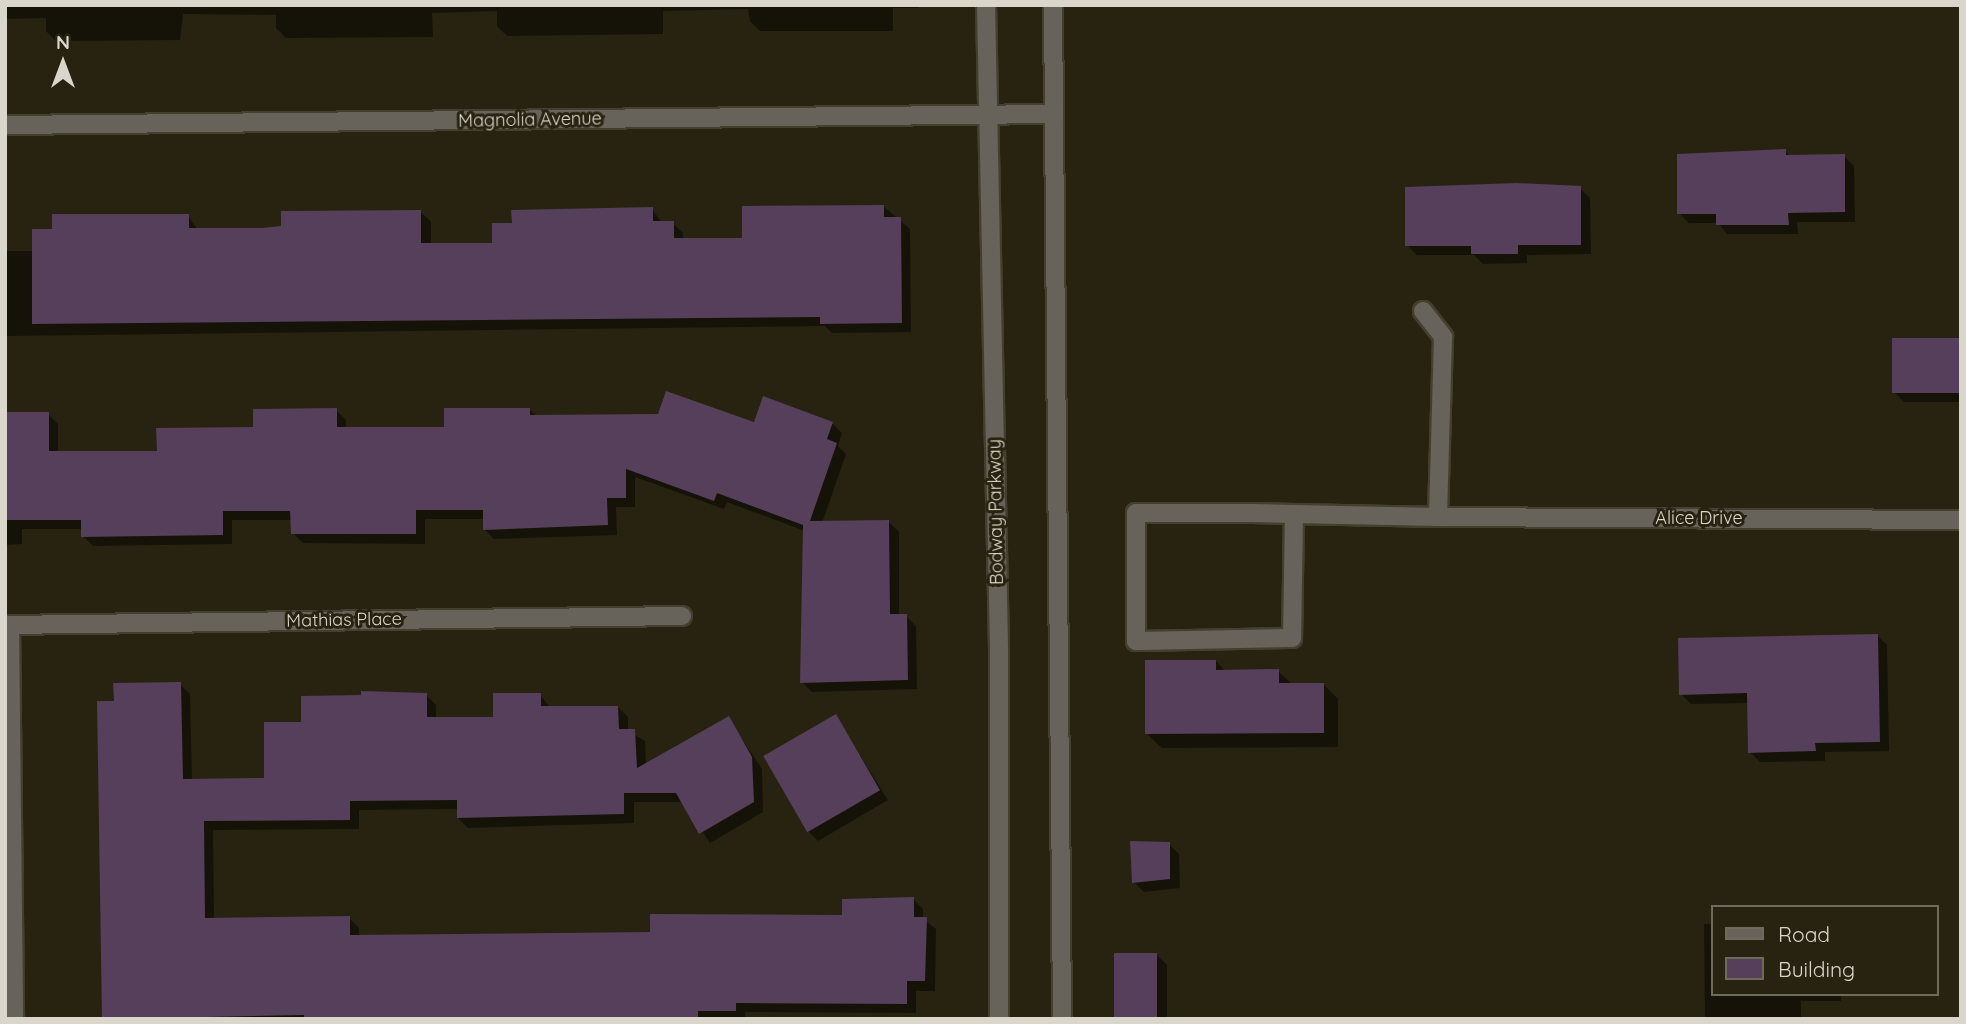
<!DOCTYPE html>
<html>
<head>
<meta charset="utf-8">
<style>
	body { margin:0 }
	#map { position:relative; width:1966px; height:1024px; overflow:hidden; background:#282210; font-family:Quicksand,sans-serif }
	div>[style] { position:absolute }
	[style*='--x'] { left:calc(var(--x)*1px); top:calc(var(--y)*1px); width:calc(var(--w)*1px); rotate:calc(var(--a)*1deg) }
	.shadow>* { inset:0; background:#0007 }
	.building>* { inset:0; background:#553f5a; transform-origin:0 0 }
	.roads { filter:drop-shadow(2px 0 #443f2e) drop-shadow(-2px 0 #443f2e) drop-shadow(0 2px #443f2e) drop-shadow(0 -2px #443f2e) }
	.minor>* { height:18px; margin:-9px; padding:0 9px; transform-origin:9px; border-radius:9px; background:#68635a }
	span { translate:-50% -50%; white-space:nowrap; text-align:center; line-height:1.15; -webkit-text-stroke:6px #282210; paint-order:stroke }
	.street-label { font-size:18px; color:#dad6cb }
	.frame { position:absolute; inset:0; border:7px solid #dad6cb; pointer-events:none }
	.legend { position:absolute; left:1711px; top:905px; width:228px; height:91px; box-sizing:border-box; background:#282210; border:2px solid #6f6a5b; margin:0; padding:9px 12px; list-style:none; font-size:21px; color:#dad6cb }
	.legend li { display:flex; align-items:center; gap:14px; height:35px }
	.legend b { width:35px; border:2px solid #6f6a5b }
	.north { position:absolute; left:28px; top:28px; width:70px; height:70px; -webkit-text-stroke:5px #282210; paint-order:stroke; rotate:0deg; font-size:19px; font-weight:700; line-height:28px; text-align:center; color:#dad6cb }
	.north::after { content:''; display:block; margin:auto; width:24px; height:32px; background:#dad6cb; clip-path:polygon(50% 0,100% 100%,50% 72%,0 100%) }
</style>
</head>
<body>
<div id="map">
	<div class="shadow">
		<div style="clip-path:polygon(5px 5px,919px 5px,919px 8px,893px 8px,893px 31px,760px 31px,750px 21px,748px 9px,663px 11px,663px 34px,507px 36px,497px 26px,497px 11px,432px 13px,433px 37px,286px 38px,276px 28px,276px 15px,183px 14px,180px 40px,56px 41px,46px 31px,46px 18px,5px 19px)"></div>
		<div style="clip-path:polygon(1785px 151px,1791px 157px,1844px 156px,1854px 166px,1855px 222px,1797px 222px,1798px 234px,1727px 234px,1718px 223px,1689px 223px,1679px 213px)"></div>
		<div style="clip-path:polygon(1580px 188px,1590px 198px,1591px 254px,1527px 255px,1527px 263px,1483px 264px,1474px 255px,1417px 255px,1407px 245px)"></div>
		<div style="clip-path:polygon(883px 206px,910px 229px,911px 332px,832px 333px,825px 326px,5px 336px,5px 251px,34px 251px,188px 216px,198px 230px,262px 230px,421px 212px,431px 222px,431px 245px,494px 245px,514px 225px,652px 209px,662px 223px,673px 223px,683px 233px,683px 240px,744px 240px)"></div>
		<div style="clip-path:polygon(1961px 339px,1961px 402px,1904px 402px,1894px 392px)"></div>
		<div style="clip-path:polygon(529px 409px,537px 417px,832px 423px,842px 433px,838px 446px,846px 454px,822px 523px,889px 522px,899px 532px,899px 616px,906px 616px,916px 626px,917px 689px,812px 692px,802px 682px,805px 531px,727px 502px,724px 509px,635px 477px,635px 507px,616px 507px,617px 535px,494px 539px,484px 529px,484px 519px,425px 519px,425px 544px,303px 543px,293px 533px,292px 520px,232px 520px,232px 544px,93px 546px,83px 536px,83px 529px,22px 529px,22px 544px,5px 545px,5px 414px,48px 414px,58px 424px,58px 453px,158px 453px,336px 410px,346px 420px,346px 428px,446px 428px)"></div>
		<div style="clip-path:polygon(1877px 635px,1887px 645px,1889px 751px,1825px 752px,1825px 761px,1760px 762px,1750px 752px,1749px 703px,1691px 704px,1681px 694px)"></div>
		<div style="clip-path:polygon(1216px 661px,1226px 672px,1278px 671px,1292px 684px,1323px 684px,1338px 699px,1338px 747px,1162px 748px,1147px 734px)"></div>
		<div style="clip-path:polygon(180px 684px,190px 694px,192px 780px,266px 779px,303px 724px,426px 695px,436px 705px,436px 719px,495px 719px,540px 695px,550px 707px,618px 707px,628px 717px,628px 731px,645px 741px,646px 765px,728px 718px,762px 769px,763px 812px,710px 843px,683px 802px,634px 802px,634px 823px,468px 828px,458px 818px,458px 809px,359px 810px,359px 829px,213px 830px,214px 919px,349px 918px,359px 928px,359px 937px,652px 934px,844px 917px,913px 899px,923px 909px,923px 919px,936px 929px,935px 991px,916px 991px,916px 1013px,745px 1012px,745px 1019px,104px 1019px,98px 703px,116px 703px)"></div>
		<div style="clip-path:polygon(836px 717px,888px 800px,818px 841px,808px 831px)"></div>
		<div style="clip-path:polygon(1169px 844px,1179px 854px,1180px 888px,1144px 892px,1134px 882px)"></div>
		<div style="clip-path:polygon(1704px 924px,1712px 924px,1712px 994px,1841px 994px,1841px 1001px,1801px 1001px,1801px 1019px,1705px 1019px)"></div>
		<div style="clip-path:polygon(1157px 955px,1167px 965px,1167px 1019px,1116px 1019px)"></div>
	</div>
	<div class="building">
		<div style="clip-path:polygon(1786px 149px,1786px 155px,1845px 154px,1845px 212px,1788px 213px,1789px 225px,1716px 225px,1716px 214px,1677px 214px,1677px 154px)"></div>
		<div style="clip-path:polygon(1516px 183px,1581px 186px,1581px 245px,1518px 245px,1518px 254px,1471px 254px,1471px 246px,1405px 246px,1405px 187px)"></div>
		<div style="clip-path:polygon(884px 205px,884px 217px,901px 217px,902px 323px,820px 324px,820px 317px,32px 324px,32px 229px,52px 229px,52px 214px,189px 214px,189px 228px,262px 228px,281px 226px,281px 211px,421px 210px,421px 243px,492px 243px,492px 223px,512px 223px,511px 210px,653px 207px,653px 221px,674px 221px,674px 238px,742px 238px,742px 206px)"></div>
		<div style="left:1892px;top:338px;width:69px;height:55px"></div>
		<div style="clip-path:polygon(666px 391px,754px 422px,763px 396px,833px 422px,827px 439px,837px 443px,810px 521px,889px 520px,890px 614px,907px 614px,908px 680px,800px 683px,803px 525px,717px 493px,714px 501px,626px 469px,626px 498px,607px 498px,608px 525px,483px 530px,483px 510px,416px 510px,416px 534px,291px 534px,290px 511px,223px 511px,223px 535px,81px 537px,81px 520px,5px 520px,5px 412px,49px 412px,49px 451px,157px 451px,156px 428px,253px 427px,253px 409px,337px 408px,337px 427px,444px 427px,444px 408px,530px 408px,530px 415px,658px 414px)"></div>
		<div style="clip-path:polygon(1878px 634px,1880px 742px,1815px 743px,1816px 751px,1748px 753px,1747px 693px,1679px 695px,1678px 638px)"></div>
		<div style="clip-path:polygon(1145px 660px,1216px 660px,1216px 670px,1279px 669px,1279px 683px,1324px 683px,1324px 733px,1145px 734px)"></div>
		<div style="clip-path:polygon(181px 682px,183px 779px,264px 778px,264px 722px,301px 722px,301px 696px,361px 695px,361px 691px,427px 693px,427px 717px,493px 717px,493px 693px,541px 693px,541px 706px,618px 706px,619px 729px,635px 729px,637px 768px,729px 716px,752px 757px,754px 802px,699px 834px,676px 793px,624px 793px,624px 814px,457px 818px,457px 800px,350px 801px,350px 820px,204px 821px,205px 918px,350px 916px,350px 935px,650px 932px,650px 914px,842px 915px,842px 899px,914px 897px,914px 917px,927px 917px,925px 981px,907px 981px,907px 1004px,736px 1003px,736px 1011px,698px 1011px,698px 1019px,304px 1019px,304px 1015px,102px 1019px,97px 701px,114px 701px,113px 683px)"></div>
		<div style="left:836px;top:714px;width:88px;height:84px;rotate:60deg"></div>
		<div style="clip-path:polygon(1130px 841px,1170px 842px,1170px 879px,1132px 883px)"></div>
		<div style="left:1114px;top:953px;width:43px;height:66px"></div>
	</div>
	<div class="roads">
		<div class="minor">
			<div style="--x:986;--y:5;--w:644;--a:88.84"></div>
			<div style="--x:999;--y:649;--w:370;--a:90"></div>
			<div style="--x:1053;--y:5;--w:1014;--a:89.49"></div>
			<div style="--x:5;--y:125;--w:1049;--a:-0.6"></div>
			<div style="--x:1423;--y:311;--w:33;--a:52"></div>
			<div style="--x:1443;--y:337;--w:180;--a:91.6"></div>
			<div style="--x:1438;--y:517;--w:523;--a:0.33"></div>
			<div style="--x:1294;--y:514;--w:124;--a:90.9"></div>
			<div style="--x:1292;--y:638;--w:156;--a:178.9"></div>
			<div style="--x:1136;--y:641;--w:128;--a:-90"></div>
			<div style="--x:1136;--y:513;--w:116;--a:0"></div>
			<div style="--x:1252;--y:513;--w:42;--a:1.4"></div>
			<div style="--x:1294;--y:514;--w:144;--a:1.2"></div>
			<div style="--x:5;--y:625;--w:677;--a:-0.76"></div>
			<div style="--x:10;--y:625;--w:394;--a:89.4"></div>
		</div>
	</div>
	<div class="street-label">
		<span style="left:530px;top:120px;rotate:-1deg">Magnolia Avenue</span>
		<span style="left:996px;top:512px;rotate:-91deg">Bodway Parkway</span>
		<span style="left:1699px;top:518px">Alice Drive</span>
		<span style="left:344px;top:620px;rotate:-1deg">Mathias Place</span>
	</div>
	<div class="frame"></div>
	<ul class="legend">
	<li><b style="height:9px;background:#68635a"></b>Road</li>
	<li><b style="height:19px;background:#553f5a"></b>Building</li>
	</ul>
	<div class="north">N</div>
</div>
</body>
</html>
